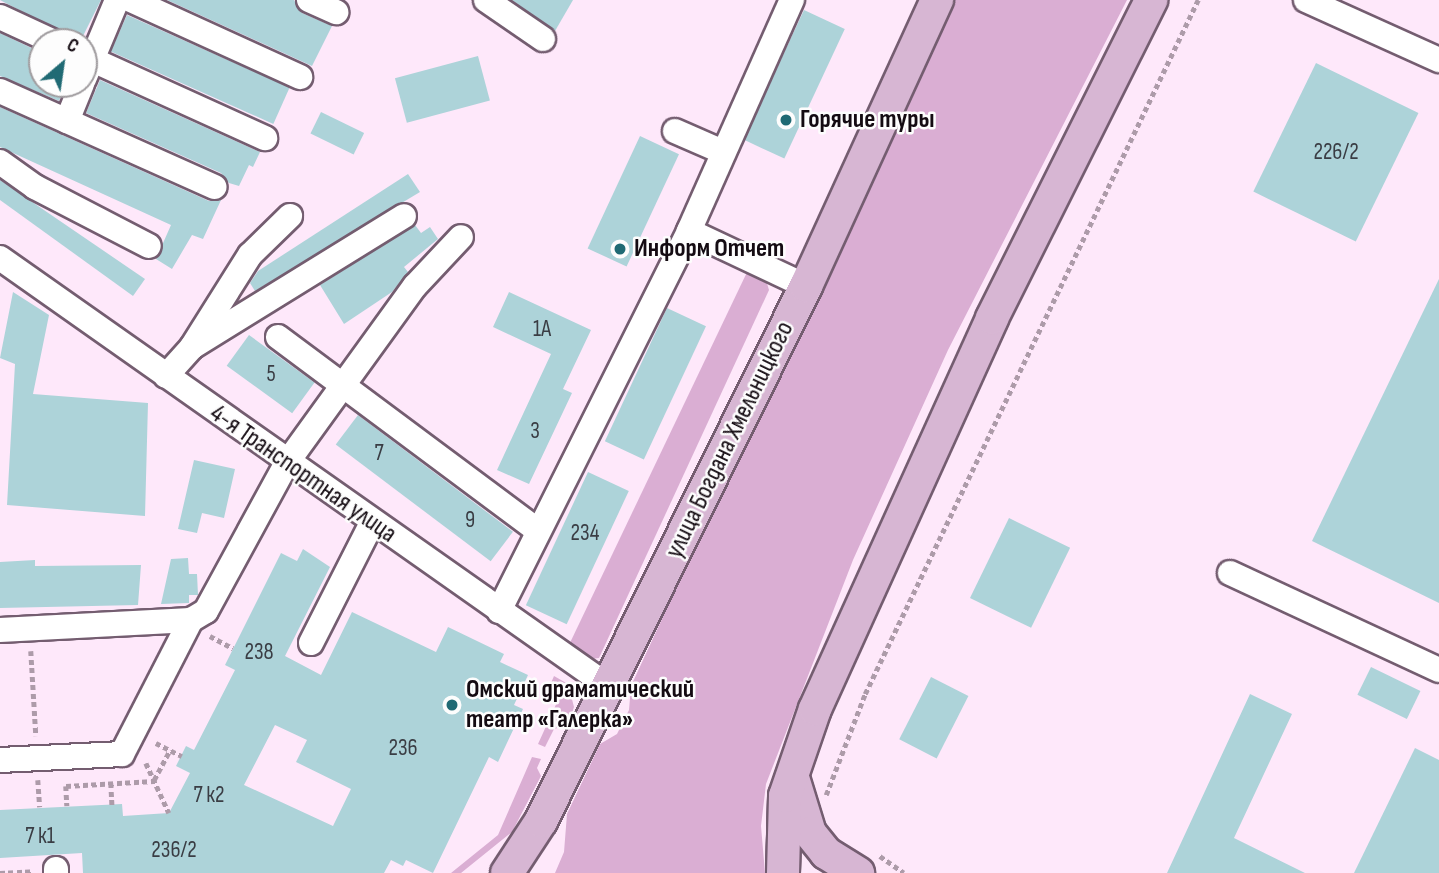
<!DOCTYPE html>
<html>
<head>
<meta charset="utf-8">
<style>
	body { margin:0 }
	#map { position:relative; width:1439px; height:873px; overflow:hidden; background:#fee8fa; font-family:"Sofia Sans Condensed",sans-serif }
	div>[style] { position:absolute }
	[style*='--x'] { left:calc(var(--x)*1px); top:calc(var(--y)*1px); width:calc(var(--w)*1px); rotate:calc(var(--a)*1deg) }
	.green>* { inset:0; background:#daaed3 }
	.building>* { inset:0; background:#add3d9; transform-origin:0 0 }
	.path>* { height:4.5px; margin-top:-2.25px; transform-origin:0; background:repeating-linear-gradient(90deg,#ad9ba9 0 5px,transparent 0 8.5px) }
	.roads { filter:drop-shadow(2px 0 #745d70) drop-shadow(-2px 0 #745d70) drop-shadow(0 2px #745d70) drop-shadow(0 -2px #745d70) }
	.minor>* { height:24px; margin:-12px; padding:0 12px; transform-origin:12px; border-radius:12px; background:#fff }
	.major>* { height:32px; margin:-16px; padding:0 16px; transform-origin:16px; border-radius:16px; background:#d7b6d3 }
	.dots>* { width:19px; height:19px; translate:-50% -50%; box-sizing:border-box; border:4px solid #fdfdfd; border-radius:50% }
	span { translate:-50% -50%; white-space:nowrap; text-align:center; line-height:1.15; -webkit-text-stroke:5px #fdfdfd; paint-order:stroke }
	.number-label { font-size:23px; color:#3a3d44 }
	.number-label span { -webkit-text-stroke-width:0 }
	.poi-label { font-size:26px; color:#140b12; font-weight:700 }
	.left { translate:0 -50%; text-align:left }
	.street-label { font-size:26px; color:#140b12 }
	.north { position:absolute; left:28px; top:28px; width:70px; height:70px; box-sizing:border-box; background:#fdfdfd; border:2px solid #a09c9f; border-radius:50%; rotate:29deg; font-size:19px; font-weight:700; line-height:28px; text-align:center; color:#140b12 }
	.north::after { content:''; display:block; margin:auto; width:24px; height:32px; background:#206a74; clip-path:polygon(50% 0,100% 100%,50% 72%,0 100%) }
</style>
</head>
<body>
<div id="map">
	<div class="green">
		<div style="clip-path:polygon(948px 0,1127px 0,948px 350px,853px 560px,766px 784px,761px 826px,765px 873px,555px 873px,564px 852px,567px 814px,600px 744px,617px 734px,629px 710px,631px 686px)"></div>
		<div style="clip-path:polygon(749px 268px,766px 280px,769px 290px,599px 658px,582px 660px,568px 647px)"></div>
		<div style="clip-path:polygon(554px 676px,568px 684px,574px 707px,568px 725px,554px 729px,545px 747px,538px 744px,558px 700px,551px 683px)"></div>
		<div style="clip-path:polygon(532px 757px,541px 759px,537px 768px,541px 776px,512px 832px,461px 873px,451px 873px,498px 835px)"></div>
	</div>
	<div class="building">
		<div style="clip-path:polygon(0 0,101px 0,80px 42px)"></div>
		<div style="clip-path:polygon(167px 0,294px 0,302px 13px,332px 26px,312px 66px)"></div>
		<div style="clip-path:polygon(512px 0,573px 0,555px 31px)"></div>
		<div style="left:804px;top:10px;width:45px;height:143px;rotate:25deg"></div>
		<div style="left:127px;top:15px;width:178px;height:40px;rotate:24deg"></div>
		<div style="clip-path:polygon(0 33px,42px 53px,42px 84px,66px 84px,59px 101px,0 76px)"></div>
		<div style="left:478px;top:56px;width:46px;height:86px;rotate:75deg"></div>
		<div style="left:1316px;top:63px;width:114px;height:143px;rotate:26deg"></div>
		<div style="clip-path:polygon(100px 80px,260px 152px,253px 167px,249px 165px,239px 186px,229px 183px,221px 173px,86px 113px)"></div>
		<div style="clip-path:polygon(0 107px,209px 201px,221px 200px,203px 239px,192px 235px,172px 269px,156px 259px,171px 225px,0 147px)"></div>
		<div style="left:321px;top:112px;width:48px;height:24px;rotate:26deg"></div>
		<div style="left:640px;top:136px;width:43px;height:124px;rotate:25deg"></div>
		<div style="clip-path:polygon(408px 174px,420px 192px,255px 291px,250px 283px,258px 271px)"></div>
		<div style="clip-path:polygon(0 180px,145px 279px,133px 296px,0 200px)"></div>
		<div style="clip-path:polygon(415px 225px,421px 233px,430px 227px,438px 239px,404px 267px,408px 272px,392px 292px,344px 324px,320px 285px)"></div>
		<div style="clip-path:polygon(1439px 279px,1439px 603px,1312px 541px)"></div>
		<div style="clip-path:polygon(13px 292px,49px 315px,33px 394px,148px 403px,145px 516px,7px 505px,15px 364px,0 358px)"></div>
		<div style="clip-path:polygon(509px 292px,591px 330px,563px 389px,572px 393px,529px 484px,497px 470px,551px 354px,493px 327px)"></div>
		<div style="left:667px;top:308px;width:43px;height:147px;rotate:25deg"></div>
		<div style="left:249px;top:335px;width:81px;height:38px;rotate:36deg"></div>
		<div style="left:358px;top:415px;width:194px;height:37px;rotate:37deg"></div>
		<div style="clip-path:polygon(194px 460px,235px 469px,224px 518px,202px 513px,197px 533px,178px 529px)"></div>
		<div style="left:588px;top:472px;width:45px;height:147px;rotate:25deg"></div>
		<div style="left:1009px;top:518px;width:68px;height:89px;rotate:26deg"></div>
		<div style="clip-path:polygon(evenodd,303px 549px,330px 567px,285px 656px,321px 675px,352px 612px,436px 652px,448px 627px,504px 654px,500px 662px,528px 675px,514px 705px,523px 709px,498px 762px,489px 757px,433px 873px,406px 860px,403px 866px,391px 860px,384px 873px,83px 873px,82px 853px,0 858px,0 810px,122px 804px,123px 816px,169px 813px,190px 773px,176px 766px,186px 746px,194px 750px,235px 670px,225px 665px,281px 553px,297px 561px,303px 549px,275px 725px,307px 740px,296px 762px,351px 789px,333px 826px,244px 785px,275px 725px)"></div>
		<div style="clip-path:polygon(188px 558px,189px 574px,197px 574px,198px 595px,189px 595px,189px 603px,161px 604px,171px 559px)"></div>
		<div style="clip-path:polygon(35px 560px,35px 566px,141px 565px,138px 605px,0 608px,0 562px)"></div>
		<div style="left:1371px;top:667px;width:55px;height:31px;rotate:26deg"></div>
		<div style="left:931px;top:677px;width:42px;height:70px;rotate:27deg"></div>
		<div style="clip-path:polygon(1250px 694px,1292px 714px,1234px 838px,1305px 873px,1167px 873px)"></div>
		<div style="clip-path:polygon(1415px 748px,1439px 760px,1439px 873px,1354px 873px)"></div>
	</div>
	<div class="path">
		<div style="--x:210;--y:636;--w:26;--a:28"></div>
		<div style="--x:31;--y:651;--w:85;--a:86.6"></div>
		<div style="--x:156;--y:743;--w:29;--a:27"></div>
		<div style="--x:146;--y:763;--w:55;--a:65.3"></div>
		<div style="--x:38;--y:780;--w:27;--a:86"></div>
		<div style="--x:154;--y:780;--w:34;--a:-62"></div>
		<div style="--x:111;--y:783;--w:22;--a:87"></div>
		<div style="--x:66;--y:786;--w:88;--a:-3.3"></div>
		<div style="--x:66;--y:786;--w:20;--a:87"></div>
		<div style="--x:826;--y:795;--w:108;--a:-68.9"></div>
		<div style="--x:865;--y:694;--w:770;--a:-64.37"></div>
		<div style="--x:880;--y:856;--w:29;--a:35"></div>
		<div style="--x:0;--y:873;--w:34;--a:-3"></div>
	</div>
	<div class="roads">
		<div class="minor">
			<div style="--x:131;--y:0;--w:186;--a:24.5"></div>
			<div style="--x:309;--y:0;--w:30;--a:24"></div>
			<div style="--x:486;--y:0;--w:69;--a:34.4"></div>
			<div style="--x:1306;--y:0;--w:146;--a:24.3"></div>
			<div style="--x:0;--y:17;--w:60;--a:24.8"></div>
			<div style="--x:84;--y:56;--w:199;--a:24.4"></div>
			<div style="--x:84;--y:79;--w:86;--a:-67.3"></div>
			<div style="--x:0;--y:91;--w:235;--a:24.1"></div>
			<div style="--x:67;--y:121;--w:40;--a:-68"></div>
			<div style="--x:675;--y:131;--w:52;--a:23.6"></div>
			<div style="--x:0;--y:162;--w:43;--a:35.5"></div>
			<div style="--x:35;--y:187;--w:128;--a:27.4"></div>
			<div style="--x:689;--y:231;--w:129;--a:25.2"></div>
			<div style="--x:0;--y:258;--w:744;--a:35.14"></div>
			<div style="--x:278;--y:337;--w:324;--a:36.7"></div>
			<div style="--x:192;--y:347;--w:249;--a:-31.7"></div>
			<div style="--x:166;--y:376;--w:39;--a:-48"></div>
			<div style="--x:192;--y:347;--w:109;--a:-57.8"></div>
			<div style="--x:250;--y:255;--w:56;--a:-44.3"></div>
			<div style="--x:1230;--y:573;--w:230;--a:24.9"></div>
			<div style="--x:499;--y:611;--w:425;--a:-63.4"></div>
			<div style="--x:689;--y:231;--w:253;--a:-66"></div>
			<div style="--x:0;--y:630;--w:191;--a:-3"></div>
			<div style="--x:191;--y:620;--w:17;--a:-31"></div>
			<div style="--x:206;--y:611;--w:167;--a:-61.4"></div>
			<div style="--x:286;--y:464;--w:220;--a:-54.1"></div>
			<div style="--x:415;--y:286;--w:67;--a:-46.8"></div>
			<div style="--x:311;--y:643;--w:135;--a:-63.1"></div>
			<div style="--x:0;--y:760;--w:122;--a:-2.8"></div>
			<div style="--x:122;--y:754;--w:151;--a:-62.8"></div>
			<div style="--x:56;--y:869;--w:4;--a:90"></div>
		</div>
		<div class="major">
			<div style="--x:794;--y:781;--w:54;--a:72.9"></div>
			<div style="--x:810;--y:833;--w:26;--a:51"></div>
			<div style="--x:826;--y:853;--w:38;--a:32"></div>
			<div style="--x:507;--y:873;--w:62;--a:-56.8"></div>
			<div style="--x:541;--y:821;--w:597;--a:-63.65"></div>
			<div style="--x:806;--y:286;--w:315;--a:-65.4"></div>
			<div style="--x:783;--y:873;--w:77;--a:-88.5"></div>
			<div style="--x:785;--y:796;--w:92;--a:-71"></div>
			<div style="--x:815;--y:709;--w:429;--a:-65.6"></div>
			<div style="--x:992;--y:318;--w:356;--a:-63.4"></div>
		</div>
	</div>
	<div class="dots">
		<div style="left:786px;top:120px;background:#206a74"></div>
		<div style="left:620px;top:249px;background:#206a74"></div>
		<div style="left:452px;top:705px;background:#206a74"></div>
	</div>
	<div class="number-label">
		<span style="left:1336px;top:152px">226/2</span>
		<span style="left:542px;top:329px">1А</span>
		<span style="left:271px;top:374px">5</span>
		<span style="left:535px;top:431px">3</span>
		<span style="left:379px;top:453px">7</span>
		<span style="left:470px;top:520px">9</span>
		<span style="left:585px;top:533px">234</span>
		<span style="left:259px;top:652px">238</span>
		<span style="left:403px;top:748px">236</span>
		<span style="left:209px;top:795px">7 к2</span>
		<span style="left:40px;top:836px">7 к1</span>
		<span style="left:174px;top:850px">236/2</span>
	</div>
	<div class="poi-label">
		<span class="left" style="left:800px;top:120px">Горячие туры</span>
		<span class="left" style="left:634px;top:249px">Информ Отчет</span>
		<span class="left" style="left:466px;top:705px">Омский драматический<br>театр «Галерка»</span>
	</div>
	<div class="street-label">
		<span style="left:730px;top:440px;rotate:-64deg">улица Богдана Хмельницкого</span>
		<span style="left:303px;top:474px;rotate:35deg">4-я Транспортная улица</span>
	</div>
	<div class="north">С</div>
</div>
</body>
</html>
